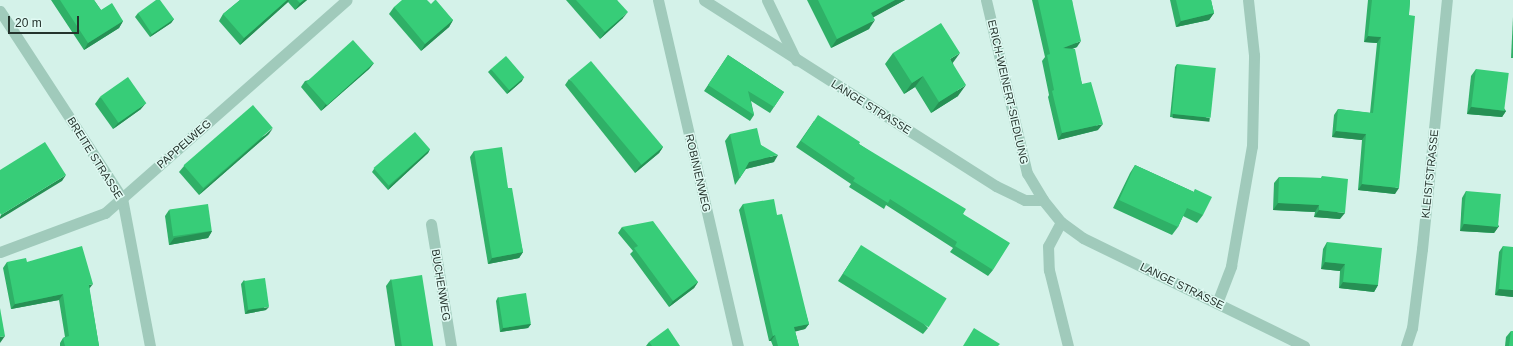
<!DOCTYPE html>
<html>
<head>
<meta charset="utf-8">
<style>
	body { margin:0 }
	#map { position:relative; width:1513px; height:346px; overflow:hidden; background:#d4f2e9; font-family:Arial,sans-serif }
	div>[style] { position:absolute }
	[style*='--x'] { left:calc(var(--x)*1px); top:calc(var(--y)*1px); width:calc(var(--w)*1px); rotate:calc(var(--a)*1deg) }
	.minor>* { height:11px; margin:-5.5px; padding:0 5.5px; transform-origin:5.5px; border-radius:5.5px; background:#a0cabb }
	.tertiary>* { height:11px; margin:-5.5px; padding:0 5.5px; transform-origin:5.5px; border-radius:5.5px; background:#a0cabb }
	.wall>* { inset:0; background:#2fb067 }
	.shaded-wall>* { inset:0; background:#269054; transform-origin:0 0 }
	.building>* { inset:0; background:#37cd78; transform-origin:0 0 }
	span { translate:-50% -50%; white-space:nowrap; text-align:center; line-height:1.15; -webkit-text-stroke:3px #e0faf3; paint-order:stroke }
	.street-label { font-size:11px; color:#24332c }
	.scale { position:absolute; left:8px; top:16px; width:71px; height:18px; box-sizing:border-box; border:2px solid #24332c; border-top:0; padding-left:5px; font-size:12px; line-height:14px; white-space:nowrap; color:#24332c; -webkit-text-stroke:3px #e0faf3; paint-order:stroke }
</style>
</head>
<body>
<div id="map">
	<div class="minor">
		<div style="--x:658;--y:0;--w:355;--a:77"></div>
		<div style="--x:704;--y:0;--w:346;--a:32.5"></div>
		<div style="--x:996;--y:186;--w:32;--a:26"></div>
		<div style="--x:1025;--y:200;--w:18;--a:0"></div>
		<div style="--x:767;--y:0;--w:67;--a:64.2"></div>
		<div style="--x:0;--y:11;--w:223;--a:56.9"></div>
		<div style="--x:122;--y:198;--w:151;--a:79.3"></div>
		<div style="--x:1061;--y:222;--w:27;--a:118"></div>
		<div style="--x:1048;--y:246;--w:24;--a:88"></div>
		<div style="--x:1049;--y:270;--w:78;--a:76"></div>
		<div style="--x:431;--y:224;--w:124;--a:80.7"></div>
		<div style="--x:0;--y:252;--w:112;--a:-20.4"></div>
		<div style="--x:105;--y:213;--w:322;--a:-41.4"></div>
		<div style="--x:1217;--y:303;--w:40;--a:-69"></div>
		<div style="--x:1231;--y:266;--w:122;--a:-80.1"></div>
		<div style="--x:1252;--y:146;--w:91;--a:-88.7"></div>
		<div style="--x:1254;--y:55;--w:55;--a:-96.2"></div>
		<div style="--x:1406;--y:346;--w:19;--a:-72"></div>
		<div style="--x:1412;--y:328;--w:80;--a:-82.8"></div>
		<div style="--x:1422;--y:249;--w:250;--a:-84.3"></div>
	</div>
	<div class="tertiary">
		<div style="--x:986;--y:0;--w:178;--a:76.7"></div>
		<div style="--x:1027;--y:173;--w:31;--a:59"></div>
		<div style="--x:1043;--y:200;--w:28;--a:51"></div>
		<div style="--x:1061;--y:222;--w:27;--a:36"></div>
		<div style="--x:1083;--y:238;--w:246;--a:26"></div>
	</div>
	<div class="wall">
		<div style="clip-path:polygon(51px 0,94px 0,101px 10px,123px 21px,119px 28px,84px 50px)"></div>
		<div style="clip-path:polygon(240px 0,307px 0,295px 10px,288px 2px,240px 45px,219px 21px,223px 14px)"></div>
		<div style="clip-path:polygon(566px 0,617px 0,623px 18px,600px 39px)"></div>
		<div style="clip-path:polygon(807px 0,905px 0,873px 17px,869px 29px,831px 48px)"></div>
		<div style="clip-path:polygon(1032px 0,1072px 0,1077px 47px,1072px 49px,1082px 84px,1098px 130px,1058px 140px,1048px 97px,1049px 95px,1042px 61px,1045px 57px)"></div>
		<div style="clip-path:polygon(1170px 0,1211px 0,1214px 13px,1209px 20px,1176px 27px)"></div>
		<div style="clip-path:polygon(1368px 0,1410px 0,1395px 194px,1358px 190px,1362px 140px,1332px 137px,1334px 115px,1338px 109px,1370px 113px,1377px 43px,1364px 42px)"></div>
		<div style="clip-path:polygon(431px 4px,453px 20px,449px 27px,421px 51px,389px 14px,394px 7px)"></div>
		<div style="clip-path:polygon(138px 13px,174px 19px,171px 23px,150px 37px,135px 17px)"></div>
		<div style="clip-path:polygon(1513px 17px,1513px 58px,1511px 58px)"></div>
		<div style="clip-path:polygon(893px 53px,953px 63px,958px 96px,931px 113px,915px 87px,904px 94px,885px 64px)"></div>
		<div style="clip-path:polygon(728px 55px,784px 92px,770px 113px,751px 101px,754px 115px,750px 121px,704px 91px)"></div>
		<div style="clip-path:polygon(374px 63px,369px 69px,321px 111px,301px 87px,305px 81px)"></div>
		<div style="clip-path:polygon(1177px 64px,1208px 121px,1170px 117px,1175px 67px)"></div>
		<div style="clip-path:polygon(491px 69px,522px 81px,507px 94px,488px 72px)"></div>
		<div style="clip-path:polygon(1476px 69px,1506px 111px,1502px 117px,1467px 114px,1471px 76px)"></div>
		<div style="clip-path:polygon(569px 79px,663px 147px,659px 153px,635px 173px,565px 85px)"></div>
		<div style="clip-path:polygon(100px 97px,141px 109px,113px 129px,95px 104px)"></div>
		<div style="clip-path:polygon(814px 121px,859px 144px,963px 214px,993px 270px,988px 276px,950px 252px,953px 248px,886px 205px,884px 209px,849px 187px,851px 184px,796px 147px)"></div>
		<div style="clip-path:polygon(269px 134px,199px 195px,179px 172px,184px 166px)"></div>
		<div style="clip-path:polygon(730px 134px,761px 145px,774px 162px,746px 169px,735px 185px,725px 141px)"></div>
		<div style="clip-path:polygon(430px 149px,428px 153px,388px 190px,372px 172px,374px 169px)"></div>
		<div style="clip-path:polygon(474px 151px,508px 188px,523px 252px,519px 258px,488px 264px,470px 157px)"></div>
		<div style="clip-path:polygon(1135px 165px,1194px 192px,1195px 189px,1203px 215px,1197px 223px,1183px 216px,1178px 227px,1172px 235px,1113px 208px,1130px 173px)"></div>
		<div style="clip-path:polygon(1322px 176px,1340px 219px,1314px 217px,1315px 212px,1273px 210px,1274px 183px,1279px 177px,1321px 178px)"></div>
		<div style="clip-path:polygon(1466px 191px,1499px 226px,1494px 233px,1460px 231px,1462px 198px)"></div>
		<div style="clip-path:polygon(743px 204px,777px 215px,809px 324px,805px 329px,795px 331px,799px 346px,773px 346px,771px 341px,769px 341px,739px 210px)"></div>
		<div style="clip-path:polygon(169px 210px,212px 231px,208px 238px,169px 245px,165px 216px)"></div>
		<div style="clip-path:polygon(622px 227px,698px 282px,694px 288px,669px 307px,630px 254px,633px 251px,618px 233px)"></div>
		<div style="clip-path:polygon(1327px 242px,1378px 285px,1374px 292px,1339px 288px,1340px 271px,1321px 269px,1323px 249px)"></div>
		<div style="clip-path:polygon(1503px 246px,1513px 297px,1495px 295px,1499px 252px)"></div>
		<div style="clip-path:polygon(857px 252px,928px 328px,923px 334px,838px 281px)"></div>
		<div style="clip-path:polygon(7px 262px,27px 262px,89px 288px,99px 346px,60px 346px,60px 343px,63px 338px,65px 337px,59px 300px,11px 309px,3px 268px)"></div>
		<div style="clip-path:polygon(391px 279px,433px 346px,395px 346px,386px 286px)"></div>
		<div style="clip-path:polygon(244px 280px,266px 310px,245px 314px,241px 284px)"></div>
		<div style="clip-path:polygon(498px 297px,531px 324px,528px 328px,500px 332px,496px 301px)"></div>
		<div style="clip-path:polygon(1511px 331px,1513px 346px,1505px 346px,1506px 337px)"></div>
		<div style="clip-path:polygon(649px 342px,680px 346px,646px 346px)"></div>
	</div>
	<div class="shaded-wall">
		<div style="clip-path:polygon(287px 0,289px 0,288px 2px,240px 45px,244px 38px)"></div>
		<div style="clip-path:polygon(304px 0,307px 0,295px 10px,300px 3px)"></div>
		<div style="clip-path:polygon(895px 0,905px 0,865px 22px,871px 13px)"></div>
		<div style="clip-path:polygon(628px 12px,623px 18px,600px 39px,605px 32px)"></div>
		<div style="clip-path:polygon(1214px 13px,1209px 20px,1176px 27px,1181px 21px)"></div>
		<div style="clip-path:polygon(174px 19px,171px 23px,150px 37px,152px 34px)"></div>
		<div style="clip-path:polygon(453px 20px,449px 27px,421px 51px,425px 44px)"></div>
		<div style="clip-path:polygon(875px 20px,869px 29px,831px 48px,837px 39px)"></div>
		<div style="clip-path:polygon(123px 21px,119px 28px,84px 50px,88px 43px)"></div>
		<div style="clip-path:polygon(1368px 36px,1381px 37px,1377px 43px,1364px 42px)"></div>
		<div style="clip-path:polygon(1081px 41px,1077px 47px,1058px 54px,1063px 48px)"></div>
		<div style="clip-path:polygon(960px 53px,952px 64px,950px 59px)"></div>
		<div style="clip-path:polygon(374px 63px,369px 69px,321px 111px,326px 104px)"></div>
		<div style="clip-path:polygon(923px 76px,915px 87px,904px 94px,912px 83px)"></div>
		<div style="clip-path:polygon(524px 77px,522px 81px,507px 94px,509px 90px)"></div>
		<div style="clip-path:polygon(966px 85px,958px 96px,931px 113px,939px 102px)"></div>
		<div style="clip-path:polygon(146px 103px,141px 109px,113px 129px,118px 123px)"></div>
		<div style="clip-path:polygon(1471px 107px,1506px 111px,1502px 117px,1467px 114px)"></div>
		<div style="left:1173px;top:114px;width:37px;height:4px;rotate:6deg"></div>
		<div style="clip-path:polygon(1103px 124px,1098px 130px,1058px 140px,1062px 133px)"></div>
		<div style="clip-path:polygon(273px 128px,269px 134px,199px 195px,204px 189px)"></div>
		<div style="clip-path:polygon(1336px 131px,1366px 134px,1362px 140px,1332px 137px)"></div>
		<div style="clip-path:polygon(663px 147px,659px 153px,635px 173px,639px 167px)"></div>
		<div style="clip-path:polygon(430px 149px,428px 153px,388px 190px,390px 186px)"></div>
		<div style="clip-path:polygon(778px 155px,774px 162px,745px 169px,749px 162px)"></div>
		<div style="clip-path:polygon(66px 175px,62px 181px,0 219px,0 217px,1px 215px)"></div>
		<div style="clip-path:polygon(1362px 184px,1399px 188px,1395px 194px,1358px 190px)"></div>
		<div style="clip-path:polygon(1278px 203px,1319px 205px,1315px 212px,1273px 210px)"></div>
		<div style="clip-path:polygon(1319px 210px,1345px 213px,1340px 219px,1314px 217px)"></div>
		<div style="clip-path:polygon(1464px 224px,1499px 226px,1494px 233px,1460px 231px)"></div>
		<div style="clip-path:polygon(212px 231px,208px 238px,169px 245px,174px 238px)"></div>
		<div style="clip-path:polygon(523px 252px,519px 258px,488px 264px,492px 258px)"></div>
		<div style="clip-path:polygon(1325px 262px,1345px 264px,1340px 271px,1321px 269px)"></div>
		<div style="clip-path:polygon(698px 282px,694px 288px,669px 307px,673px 301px)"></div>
		<div style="clip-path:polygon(1343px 282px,1378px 285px,1374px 292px,1339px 288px)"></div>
		<div style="clip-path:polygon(93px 284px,89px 289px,89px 285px)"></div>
		<div style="clip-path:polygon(1499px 289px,1513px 290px,1513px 297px,1495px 295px)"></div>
		<div style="clip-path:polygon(63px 294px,59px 300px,11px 309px,15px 304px)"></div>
		<div style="clip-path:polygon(269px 307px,266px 310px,245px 314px,248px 310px)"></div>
		<div style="clip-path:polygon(531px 324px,528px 328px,500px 332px,503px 328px)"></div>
		<div style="clip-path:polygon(809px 324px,805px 329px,790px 333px,794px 327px)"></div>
		<div style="clip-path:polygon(775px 335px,771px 341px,769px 341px,773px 336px)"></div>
		<div style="clip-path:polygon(5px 336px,0 343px,0 337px)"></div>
	</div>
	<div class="building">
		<div style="clip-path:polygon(60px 0,94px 0,101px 10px,112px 3px,123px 21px,88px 43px)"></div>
		<div style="clip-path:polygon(156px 0,160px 0,174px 19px,152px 34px,138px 13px)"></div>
		<div style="clip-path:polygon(240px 0,287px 0,244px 38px,223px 14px)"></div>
		<div style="clip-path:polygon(297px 0,304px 0,300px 3px)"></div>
		<div style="clip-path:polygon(402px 0,427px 0,431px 4px,435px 0,436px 0,453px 20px,425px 44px,394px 7px)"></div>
		<div style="clip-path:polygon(576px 0,617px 0,628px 12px,605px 32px)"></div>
		<div style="clip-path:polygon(818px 0,895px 0,871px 13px,875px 20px,837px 39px)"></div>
		<div style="clip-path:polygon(1038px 0,1072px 0,1081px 41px,1063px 48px,1075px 49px,1082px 84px,1091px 82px,1103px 124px,1062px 133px,1052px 91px,1054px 90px,1047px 55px,1050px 54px)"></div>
		<div style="clip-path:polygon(1176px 0,1211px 0,1214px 13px,1181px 21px)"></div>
		<div style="clip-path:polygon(1372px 0,1410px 0,1409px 15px,1415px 16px,1399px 188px,1362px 184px,1366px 134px,1336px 131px,1338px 109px,1373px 113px,1381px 37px,1368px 36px)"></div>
		<div style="clip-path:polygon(941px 23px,960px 53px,950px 59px,966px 85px,939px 102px,923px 76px,912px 83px,893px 53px)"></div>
		<div style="left:353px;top:40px;width:31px;height:63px;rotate:48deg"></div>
		<div style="clip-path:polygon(728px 55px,784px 92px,774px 107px,748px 91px,754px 115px,708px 85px)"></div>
		<div style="left:506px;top:56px;width:28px;height:20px;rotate:49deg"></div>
		<div style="left:591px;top:61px;width:112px;height:28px;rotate:50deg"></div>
		<div style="left:1177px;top:64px;width:39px;height:50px;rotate:6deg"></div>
		<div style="left:1476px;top:69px;width:33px;height:38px;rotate:7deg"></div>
		<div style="left:128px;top:77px;width:32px;height:34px;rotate:55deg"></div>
		<div style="left:253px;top:105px;width:30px;height:92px;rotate:49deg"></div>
		<div style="clip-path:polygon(818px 115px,860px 142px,859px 144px,966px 209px,963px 214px,1010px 243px,993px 270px,955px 246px,957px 242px,890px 199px,888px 203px,853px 181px,855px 178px,801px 141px)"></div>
		<div style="clip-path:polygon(757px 128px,761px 145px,778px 155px,749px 162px,740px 178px,730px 134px)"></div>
		<div style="left:415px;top:132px;width:23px;height:55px;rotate:49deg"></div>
		<div style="clip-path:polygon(45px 142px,66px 175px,1px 215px,0 213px,0 170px)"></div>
		<div style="clip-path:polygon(502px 147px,508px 188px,512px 188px,523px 252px,492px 258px,474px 151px)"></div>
		<div style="clip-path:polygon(1135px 165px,1194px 192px,1195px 189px,1212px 197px,1203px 215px,1187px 208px,1178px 227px,1119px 200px)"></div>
		<div style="clip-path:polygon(1322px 176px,1348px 179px,1345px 213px,1319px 210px,1319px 205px,1278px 203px,1279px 177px,1322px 178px)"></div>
		<div style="left:1466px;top:191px;width:35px;height:33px;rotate:5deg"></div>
		<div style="clip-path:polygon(774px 199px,777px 215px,782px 214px,809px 324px,794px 327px,799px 346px,778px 346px,775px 335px,773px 336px,743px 204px)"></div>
		<div style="left:208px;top:204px;width:27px;height:39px;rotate:82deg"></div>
		<div style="clip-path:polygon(653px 221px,698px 282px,673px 301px,634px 248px,638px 246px,622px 227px)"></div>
		<div style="clip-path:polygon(1327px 242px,1382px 248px,1378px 285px,1343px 282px,1345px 264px,1325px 262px)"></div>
		<div style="left:861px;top:245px;width:101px;height:34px;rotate:32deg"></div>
		<div style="clip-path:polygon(82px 246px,93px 284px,89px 285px,99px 346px,63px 346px,65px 346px,63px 338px,69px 336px,63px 294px,15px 304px,7px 262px,26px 258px,27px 262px)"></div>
		<div style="clip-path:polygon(1503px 246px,1513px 247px,1513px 290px,1499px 289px)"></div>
		<div style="left:422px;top:275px;width:72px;height:31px;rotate:81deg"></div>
		<div style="left:265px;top:278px;width:29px;height:21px;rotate:82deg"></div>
		<div style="left:526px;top:293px;width:31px;height:28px;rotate:81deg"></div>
		<div style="clip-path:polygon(0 308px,5px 336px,0 337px)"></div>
		<div style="clip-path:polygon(668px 328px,680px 346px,652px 346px,649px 342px)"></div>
		<div style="clip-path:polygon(974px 328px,1000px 344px,998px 346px,963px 346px)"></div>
		<div style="clip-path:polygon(1511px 331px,1513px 331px,1513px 346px,1509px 346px)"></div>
	</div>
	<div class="street-label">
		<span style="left:1008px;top:92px;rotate:77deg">ERICH-WEINERT-SIEDLUNG</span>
		<span style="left:871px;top:107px;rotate:32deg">LANGE STRASSE</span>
		<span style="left:184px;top:144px;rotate:-41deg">PAPPELWEG</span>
		<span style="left:95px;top:158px;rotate:58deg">BREITE STRASSE</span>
		<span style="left:698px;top:173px;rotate:77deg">ROBINIENWEG</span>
		<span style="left:1430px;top:174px;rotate:-84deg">KLEISTSTRASSE</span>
		<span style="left:441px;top:285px;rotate:81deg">BUCHENWEG</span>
		<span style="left:1182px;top:286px;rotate:26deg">LANGE STRASSE</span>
	</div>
	<div class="scale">20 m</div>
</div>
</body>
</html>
